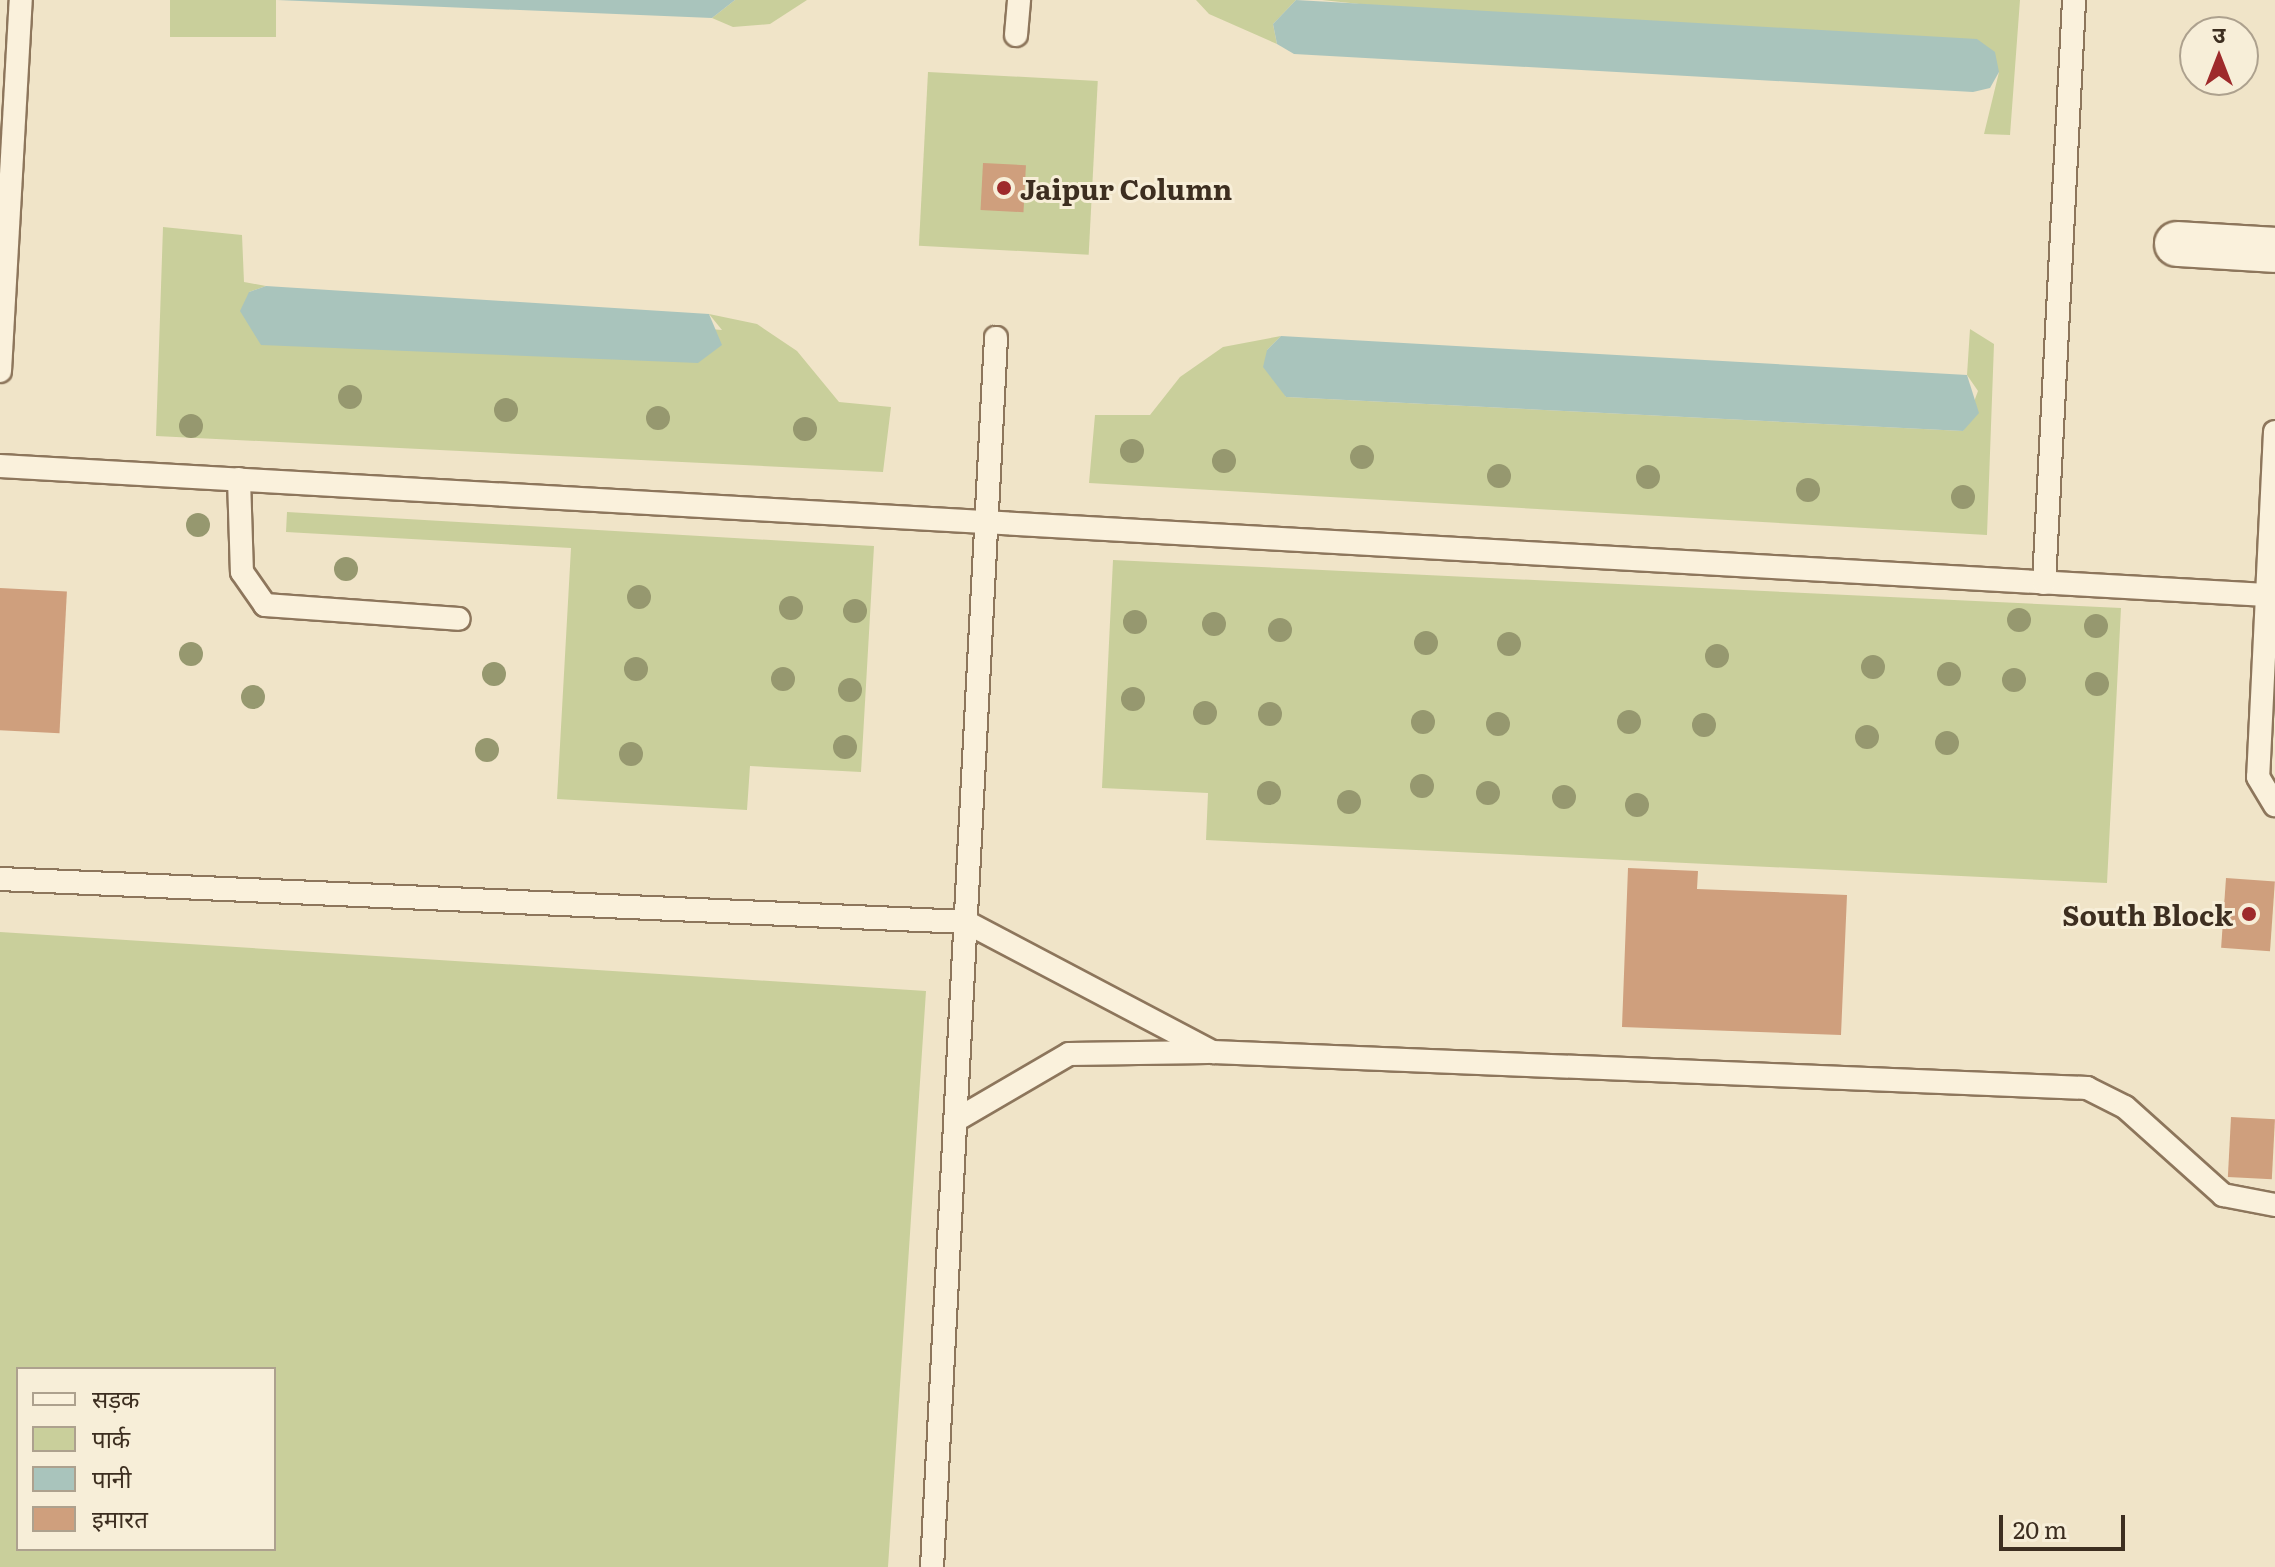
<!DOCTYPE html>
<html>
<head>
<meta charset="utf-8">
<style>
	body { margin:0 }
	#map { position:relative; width:2275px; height:1567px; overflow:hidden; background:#f0e4c8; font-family:Literata,"Noto Sans Devanagari",serif }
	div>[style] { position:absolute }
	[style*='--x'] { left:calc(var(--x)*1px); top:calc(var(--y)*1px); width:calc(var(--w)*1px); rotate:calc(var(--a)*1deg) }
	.green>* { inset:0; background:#c9cf9b; transform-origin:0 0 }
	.water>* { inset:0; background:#a9c4bc }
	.building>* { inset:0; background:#cf9f7d; transform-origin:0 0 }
	.roads { filter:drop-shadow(2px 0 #8d765c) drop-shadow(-2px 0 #8d765c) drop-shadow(0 2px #8d765c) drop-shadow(0 -2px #8d765c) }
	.lane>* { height:22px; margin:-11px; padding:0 11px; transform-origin:11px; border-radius:11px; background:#faf1dc }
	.secondary>* { height:44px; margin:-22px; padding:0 22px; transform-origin:22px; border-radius:22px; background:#faf1dc }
	.trees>* { width:24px; height:24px; margin:-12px; border-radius:50%; background:#96986f }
	.dots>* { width:22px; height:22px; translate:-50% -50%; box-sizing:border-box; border:4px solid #f7eed8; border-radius:50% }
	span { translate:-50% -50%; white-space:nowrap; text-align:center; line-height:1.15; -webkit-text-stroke:6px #f7eed8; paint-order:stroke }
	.poi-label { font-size:28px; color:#3d2e20; font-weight:700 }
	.left { translate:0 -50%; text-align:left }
	.right { translate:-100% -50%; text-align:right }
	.legend { position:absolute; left:16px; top:1367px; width:260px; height:184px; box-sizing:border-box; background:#f7eed8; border:2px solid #ada18e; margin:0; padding:10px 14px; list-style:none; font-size:24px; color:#3d2e20 }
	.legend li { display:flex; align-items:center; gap:16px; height:40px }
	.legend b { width:40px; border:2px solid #ada18e }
	.north { position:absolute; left:2179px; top:16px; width:80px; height:80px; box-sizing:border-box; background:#f7eed8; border:2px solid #ada18e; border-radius:50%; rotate:0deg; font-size:22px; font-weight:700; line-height:32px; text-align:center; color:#3d2e20 }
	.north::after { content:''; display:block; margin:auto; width:28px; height:36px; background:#9e2a2b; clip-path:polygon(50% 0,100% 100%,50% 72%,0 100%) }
	.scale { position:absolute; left:1999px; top:1515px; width:126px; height:36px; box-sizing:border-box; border:4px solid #3d2e20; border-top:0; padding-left:10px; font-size:24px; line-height:28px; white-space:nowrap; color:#3d2e20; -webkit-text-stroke:6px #f7eed8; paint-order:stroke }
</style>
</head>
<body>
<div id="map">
	<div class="green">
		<div style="left:170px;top:0;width:106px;height:37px"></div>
		<div style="clip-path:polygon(735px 0,807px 0,770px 24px,733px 27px,712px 18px)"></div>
		<div style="clip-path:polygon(1196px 0,1296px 0,1273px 24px,1277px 44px,1209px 14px)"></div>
		<div style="clip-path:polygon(1322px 0,2020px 0,2010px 135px,1984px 134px,1999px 72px)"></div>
		<div style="left:928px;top:72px;width:170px;height:174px;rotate:3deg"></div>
		<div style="clip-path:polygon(163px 227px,242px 235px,244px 282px,266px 286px,249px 292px,722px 330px,709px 314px,757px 324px,797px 351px,839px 402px,891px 407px,883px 472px,156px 436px)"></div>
		<div style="clip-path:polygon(1970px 329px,1994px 344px,1987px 535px,1089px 483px,1095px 415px,1150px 415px,1180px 377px,1223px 347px,1281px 336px,1267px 350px,1286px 397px,1963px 431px,1978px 391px,1967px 375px)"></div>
		<div style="clip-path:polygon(287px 512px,874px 546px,861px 772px,750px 766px,747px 810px,557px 799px,571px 548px,286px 532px)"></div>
		<div style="clip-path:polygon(1113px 560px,2121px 608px,2107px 883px,1206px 840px,1208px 793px,1102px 788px)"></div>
		<div style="clip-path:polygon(evenodd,0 932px,926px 991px,888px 1567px,0 1567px,0 932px,18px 1369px,274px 1369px,274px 1549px,18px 1549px,18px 1369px)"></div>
	</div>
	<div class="water">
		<div style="clip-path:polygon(277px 0,735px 0,712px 18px)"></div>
		<div style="clip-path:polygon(1296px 0,1977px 39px,1995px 52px,1999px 72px,1990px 88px,1973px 92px,1294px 54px,1277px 44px,1273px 24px)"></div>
		<div style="clip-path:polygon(266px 286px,709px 314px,722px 345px,698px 363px,261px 345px,240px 311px,249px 292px)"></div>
		<div style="clip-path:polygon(1281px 336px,1967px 375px,1979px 413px,1963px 431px,1286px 397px,1263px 367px,1267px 350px)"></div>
	</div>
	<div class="building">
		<div style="left:983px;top:163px;width:43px;height:47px;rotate:3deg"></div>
		<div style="left:0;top:588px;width:67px;height:142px;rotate:3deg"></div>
		<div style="clip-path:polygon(1628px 868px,1698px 871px,1697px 889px,1847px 895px,1841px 1035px,1622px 1027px)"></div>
		<div style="left:2226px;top:878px;width:49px;height:70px;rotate:4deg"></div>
		<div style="left:2231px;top:1117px;width:44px;height:60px;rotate:3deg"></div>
	</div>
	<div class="roads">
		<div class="lane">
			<div style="--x:1016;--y:35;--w:35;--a:-85"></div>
			<div style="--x:0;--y:371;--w:372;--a:-86.8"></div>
			<div style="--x:2275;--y:432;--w:345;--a:92.8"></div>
			<div style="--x:2258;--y:777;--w:33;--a:59"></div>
			<div style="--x:0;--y:466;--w:2270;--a:3.26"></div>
			<div style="--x:239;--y:479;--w:93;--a:88.2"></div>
			<div style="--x:242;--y:572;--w:40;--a:55.1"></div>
			<div style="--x:265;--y:605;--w:194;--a:4.1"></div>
			<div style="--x:2044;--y:583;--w:584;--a:-87.05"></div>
			<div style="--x:0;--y:879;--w:967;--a:2.55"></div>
			<div style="--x:966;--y:922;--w:279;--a:27.8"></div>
			<div style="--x:1213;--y:1052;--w:875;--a:2.36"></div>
			<div style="--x:2087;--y:1088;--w:42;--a:26.6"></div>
			<div style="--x:2125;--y:1107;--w:132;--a:41.9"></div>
			<div style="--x:2223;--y:1195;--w:53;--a:10.9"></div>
			<div style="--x:956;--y:1120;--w:131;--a:-30.3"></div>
			<div style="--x:1069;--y:1054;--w:139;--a:-0.8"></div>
			<div style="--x:932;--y:1567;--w:1231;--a:-87.02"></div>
		</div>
		<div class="secondary">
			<div style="--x:2177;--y:244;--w:98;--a:3.5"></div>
		</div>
	</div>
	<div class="trees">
		<div style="left:350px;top:397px"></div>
		<div style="left:506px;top:410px"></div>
		<div style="left:658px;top:418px"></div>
		<div style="left:191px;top:426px"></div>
		<div style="left:805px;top:429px"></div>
		<div style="left:1132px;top:451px"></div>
		<div style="left:1362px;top:457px"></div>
		<div style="left:1224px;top:461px"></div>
		<div style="left:1499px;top:476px"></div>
		<div style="left:1648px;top:477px"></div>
		<div style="left:1808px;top:490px"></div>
		<div style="left:1963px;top:497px"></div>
		<div style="left:198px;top:525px"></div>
		<div style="left:346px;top:569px"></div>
		<div style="left:639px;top:597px"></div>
		<div style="left:791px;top:608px"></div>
		<div style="left:855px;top:611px"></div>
		<div style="left:2019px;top:620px"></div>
		<div style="left:1135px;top:622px"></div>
		<div style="left:1214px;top:624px"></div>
		<div style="left:2096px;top:626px"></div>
		<div style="left:1280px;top:630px"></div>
		<div style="left:1426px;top:643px"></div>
		<div style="left:1509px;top:644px"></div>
		<div style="left:191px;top:654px"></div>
		<div style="left:1717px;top:656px"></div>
		<div style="left:1873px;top:667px"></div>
		<div style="left:636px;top:669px"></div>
		<div style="left:494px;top:674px"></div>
		<div style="left:1949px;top:674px"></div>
		<div style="left:783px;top:679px"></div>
		<div style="left:2014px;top:680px"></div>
		<div style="left:2097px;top:684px"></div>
		<div style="left:850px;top:690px"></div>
		<div style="left:253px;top:697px"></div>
		<div style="left:1133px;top:699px"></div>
		<div style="left:1205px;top:713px"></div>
		<div style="left:1270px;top:714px"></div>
		<div style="left:1423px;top:722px"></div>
		<div style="left:1629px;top:722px"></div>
		<div style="left:1498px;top:724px"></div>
		<div style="left:1704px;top:725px"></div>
		<div style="left:1867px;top:737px"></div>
		<div style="left:1947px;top:743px"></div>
		<div style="left:845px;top:747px"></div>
		<div style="left:487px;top:750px"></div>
		<div style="left:631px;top:754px"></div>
		<div style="left:1422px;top:786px"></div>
		<div style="left:1269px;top:793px"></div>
		<div style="left:1488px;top:793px"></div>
		<div style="left:1564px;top:797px"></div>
		<div style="left:1349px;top:802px"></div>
		<div style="left:1637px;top:805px"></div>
	</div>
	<div class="dots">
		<div style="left:1004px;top:188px;background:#9e2a2b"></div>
		<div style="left:2249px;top:914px;background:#9e2a2b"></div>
	</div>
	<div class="poi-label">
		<span class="left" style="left:1020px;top:188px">Jaipur Column</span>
		<span class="right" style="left:2233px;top:914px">South Block</span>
	</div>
	<ul class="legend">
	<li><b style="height:10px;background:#faf1dc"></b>सड़क</li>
	<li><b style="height:22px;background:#c9cf9b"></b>पार्क</li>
	<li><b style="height:22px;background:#a9c4bc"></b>पानी</li>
	<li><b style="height:22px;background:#cf9f7d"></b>इमारत</li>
	</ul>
	<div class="north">उ</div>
	<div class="scale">20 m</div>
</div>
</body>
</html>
